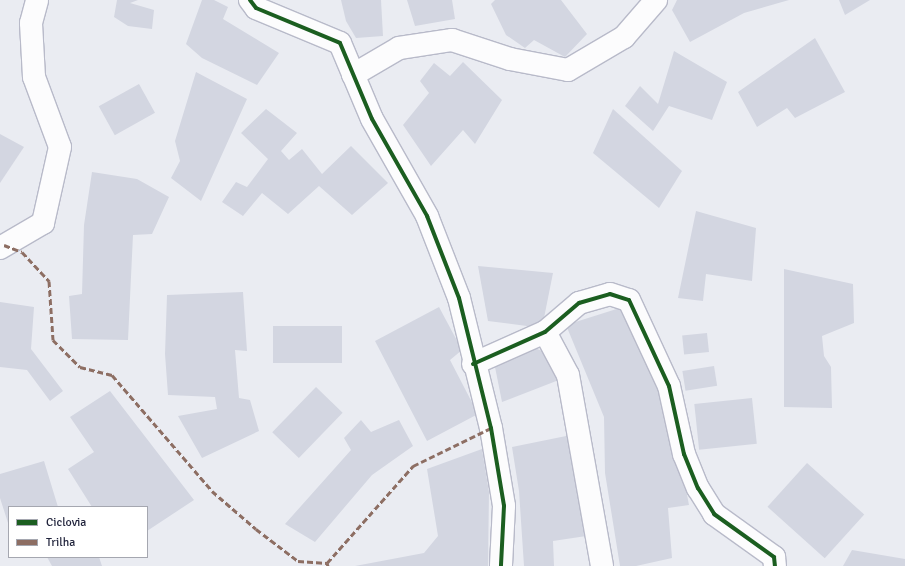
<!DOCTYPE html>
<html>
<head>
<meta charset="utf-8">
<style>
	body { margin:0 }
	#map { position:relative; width:905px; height:566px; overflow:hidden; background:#eaecf2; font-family:Signika,sans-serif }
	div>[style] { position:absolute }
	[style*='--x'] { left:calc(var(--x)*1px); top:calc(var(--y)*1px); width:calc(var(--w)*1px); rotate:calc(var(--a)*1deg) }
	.building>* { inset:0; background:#d3d6e1; transform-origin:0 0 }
	.roads { filter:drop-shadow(1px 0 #b8bac9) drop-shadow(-1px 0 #b8bac9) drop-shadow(0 1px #b8bac9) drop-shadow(0 -1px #b8bac9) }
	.minor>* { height:22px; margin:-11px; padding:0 11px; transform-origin:11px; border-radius:11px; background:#fcfcfd }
	.quiet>* { height:3px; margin-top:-1.5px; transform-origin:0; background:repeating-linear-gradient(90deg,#8d6e63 0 6px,transparent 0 9px) }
	.cycleway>* { height:4px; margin:-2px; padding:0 2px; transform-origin:2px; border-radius:2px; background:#1b5e20 }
	span { translate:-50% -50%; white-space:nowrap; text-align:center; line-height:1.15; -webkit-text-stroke:3px #fff; paint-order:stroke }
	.legend { position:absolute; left:8px; top:506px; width:140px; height:52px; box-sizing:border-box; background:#fff; border:1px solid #a5a7b0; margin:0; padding:5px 7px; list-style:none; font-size:12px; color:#1f223a }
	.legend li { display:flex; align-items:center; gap:8px; height:20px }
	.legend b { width:20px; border:1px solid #a5a7b0 }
</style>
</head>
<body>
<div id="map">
	<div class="building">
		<div style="clip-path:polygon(117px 0,138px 0,130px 3px,154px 10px,152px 29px,128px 26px,114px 17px)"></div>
		<div style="clip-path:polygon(202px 0,214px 0,228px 7px,223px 19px,279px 53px,257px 85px,202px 58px,186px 44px)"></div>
		<div style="clip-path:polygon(341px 0,381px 0,383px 36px,356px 38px,346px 21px)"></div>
		<div style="clip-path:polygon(407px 0,452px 0,455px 19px,415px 26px)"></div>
		<div style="clip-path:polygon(495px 0,561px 0,587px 34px,565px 57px,534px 40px,525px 48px,506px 35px,491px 4px)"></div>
		<div style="clip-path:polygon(677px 0,789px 0,744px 13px,690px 42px,672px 10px)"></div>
		<div style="clip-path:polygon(839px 0,870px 0,845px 15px)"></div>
		<div style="clip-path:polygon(815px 38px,845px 92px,795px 118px,787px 108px,757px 127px,738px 92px)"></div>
		<div style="clip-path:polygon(674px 51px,727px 82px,712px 120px,669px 106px,653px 131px,625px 106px,640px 86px,658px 104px)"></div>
		<div style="clip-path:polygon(463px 62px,502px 100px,475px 144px,463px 130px,431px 166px,403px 125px,429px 93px,420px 81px,434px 63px,450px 76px)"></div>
		<div style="clip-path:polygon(196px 72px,247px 99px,201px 201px,171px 178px,180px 161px,175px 141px)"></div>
		<div style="left:139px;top:84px;width:33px;height:46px;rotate:61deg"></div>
		<div style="clip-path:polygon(266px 109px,297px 133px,281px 151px,289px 160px,302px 149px,322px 174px,351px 146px,388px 183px,352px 215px,319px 186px,288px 214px,262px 193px,243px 216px,222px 202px,236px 182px,247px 187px,268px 159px,241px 133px)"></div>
		<div style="clip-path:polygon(613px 109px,682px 171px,659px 208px,593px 153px)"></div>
		<div style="clip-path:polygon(0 134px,24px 147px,0 183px)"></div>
		<div style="clip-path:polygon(92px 172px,137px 179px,169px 197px,152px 234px,133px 235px,128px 340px,72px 339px,69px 296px,82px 294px,84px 225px)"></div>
		<div style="clip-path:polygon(696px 211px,756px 228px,752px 281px,706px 274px,703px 301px,678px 298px)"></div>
		<div style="clip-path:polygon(478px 266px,553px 273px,542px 328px,488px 321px)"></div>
		<div style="clip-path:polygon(784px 269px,853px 284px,854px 323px,822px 336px,824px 356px,831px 367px,832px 408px,784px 407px)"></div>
		<div style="clip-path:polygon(243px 292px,247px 351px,235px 350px,239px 398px,250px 400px,259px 431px,202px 458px,178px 416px,217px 409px,215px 397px,168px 395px,165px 354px,167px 295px)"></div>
		<div style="clip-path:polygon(0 302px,34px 307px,31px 349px,63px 391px,50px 401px,27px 370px,0 367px)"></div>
		<div style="clip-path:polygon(626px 306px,667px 391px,689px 505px,668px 508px,672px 558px,636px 566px,620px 566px,605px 473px,604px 417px,566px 325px)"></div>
		<div style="clip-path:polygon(439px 307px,462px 350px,450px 360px,478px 414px,427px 441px,375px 341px)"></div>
		<div style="left:273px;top:326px;width:69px;height:37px"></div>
		<div style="left:707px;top:333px;width:19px;height:25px;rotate:84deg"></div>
		<div style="clip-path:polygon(528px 345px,554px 356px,564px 378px,502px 402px,494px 362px)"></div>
		<div style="left:714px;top:366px;width:20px;height:32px;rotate:81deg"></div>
		<div style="left:316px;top:387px;width:37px;height:63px;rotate:44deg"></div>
		<div style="clip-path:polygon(110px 391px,194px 500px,147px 531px,147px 507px,92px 507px,68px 469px,94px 452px,70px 417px)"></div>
		<div style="left:752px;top:398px;width:46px;height:58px;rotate:84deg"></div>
		<div style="clip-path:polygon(361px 420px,371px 432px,399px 420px,413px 446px,372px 475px,315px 542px,285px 524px,351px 450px,344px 438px)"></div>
		<div style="clip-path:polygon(576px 434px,593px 535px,553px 541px,554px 566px,524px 566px,519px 491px,512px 447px)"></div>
		<div style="clip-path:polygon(482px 449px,489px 492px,488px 566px,355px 566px,424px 553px,438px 536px,427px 469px)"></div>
		<div style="clip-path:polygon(44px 461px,58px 507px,9px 507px,9px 526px,0 498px,0 474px)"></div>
		<div style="left:807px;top:463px;width:77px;height:59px;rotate:42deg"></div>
		<div style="clip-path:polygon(852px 550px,905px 559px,905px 566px,843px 566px)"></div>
		<div style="clip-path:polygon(47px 557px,99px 557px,102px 566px,52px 566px)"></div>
	</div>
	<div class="roads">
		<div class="minor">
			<div style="--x:250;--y:0;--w:10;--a:53"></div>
			<div style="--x:256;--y:8;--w:91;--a:22.6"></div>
			<div style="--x:340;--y:43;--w:82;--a:67.2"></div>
			<div style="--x:372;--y:119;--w:112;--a:60.4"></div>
			<div style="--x:427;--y:216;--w:88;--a:68.7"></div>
			<div style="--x:459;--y:298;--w:134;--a:76.2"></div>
			<div style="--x:491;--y:428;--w:79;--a:80.5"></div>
			<div style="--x:504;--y:506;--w:60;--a:92.9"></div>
			<div style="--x:353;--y:75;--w:53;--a:-30.4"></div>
			<div style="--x:399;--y:48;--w:54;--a:-8.6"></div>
			<div style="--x:452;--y:40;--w:61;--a:18.1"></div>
			<div style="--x:510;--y:59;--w:59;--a:10.7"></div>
			<div style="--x:568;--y:70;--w:65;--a:-30.5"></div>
			<div style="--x:624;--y:37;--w:49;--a:-49.1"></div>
			<div style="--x:0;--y:248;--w:50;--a:-30.2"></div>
			<div style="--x:43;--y:223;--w:78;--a:-77.4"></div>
			<div style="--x:60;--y:147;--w:75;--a:-110.4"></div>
			<div style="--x:34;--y:77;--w:54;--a:-93.2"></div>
			<div style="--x:31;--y:23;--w:24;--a:-75"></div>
			<div style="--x:545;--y:332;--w:49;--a:61.9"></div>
			<div style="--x:568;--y:375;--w:194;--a:79.9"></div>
			<div style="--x:473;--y:364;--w:79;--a:-24"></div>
			<div style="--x:545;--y:332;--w:45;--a:-40.5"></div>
			<div style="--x:579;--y:303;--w:32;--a:-16"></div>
			<div style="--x:610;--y:294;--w:20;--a:18"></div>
			<div style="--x:629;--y:300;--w:95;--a:65.1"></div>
			<div style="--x:669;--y:386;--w:70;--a:77.6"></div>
			<div style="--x:684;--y:454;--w:37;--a:68"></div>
			<div style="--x:698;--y:488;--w:31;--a:58"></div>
			<div style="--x:714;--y:514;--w:74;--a:35.6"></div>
			<div style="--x:774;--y:557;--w:9;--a:84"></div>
		</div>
	</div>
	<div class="quiet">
		<div style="--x:4;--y:245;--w:19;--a:21"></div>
		<div style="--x:22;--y:252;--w:40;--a:47"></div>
		<div style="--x:49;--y:281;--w:59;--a:86.1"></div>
		<div style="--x:53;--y:340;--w:38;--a:45"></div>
		<div style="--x:80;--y:367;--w:33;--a:14"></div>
		<div style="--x:112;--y:375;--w:153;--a:49.2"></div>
		<div style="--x:212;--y:491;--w:58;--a:40.8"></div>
		<div style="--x:256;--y:529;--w:53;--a:37.3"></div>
		<div style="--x:298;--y:561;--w:29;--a:4"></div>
		<div style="--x:328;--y:566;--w:3;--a:-108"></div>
		<div style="--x:327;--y:563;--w:130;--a:-48.4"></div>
		<div style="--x:413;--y:466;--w:87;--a:-26"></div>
	</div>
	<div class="cycleway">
		<div style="--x:250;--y:0;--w:10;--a:53"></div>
		<div style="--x:256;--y:8;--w:91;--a:22.6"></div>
		<div style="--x:340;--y:43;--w:82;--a:67.2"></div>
		<div style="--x:372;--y:119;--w:112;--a:60.4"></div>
		<div style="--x:427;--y:216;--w:88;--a:68.7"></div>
		<div style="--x:459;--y:298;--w:134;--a:76.2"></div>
		<div style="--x:491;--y:428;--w:79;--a:80.5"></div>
		<div style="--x:504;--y:506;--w:60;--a:92.9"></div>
		<div style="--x:473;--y:364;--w:79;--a:-24"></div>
		<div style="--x:545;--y:332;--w:45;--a:-40.5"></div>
		<div style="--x:579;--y:303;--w:32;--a:-16"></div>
		<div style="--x:610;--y:294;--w:20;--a:18"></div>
		<div style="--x:629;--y:300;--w:95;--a:65.1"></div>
		<div style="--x:669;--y:386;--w:70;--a:77.6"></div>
		<div style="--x:684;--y:454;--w:37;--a:68"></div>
		<div style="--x:698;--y:488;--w:31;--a:58"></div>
		<div style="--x:714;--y:514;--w:74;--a:35.6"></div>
		<div style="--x:774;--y:557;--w:9;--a:84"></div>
	</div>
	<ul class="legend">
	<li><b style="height:5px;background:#1b5e20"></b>Ciclovia</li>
	<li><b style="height:5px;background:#8d6e63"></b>Trilha</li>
	</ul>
</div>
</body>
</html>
